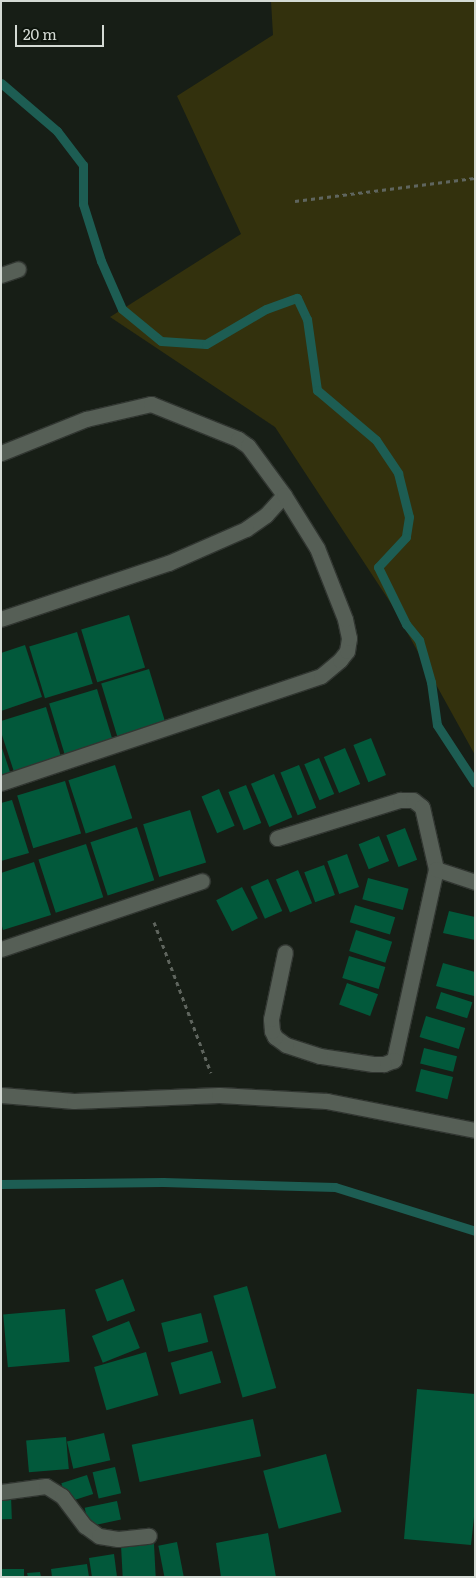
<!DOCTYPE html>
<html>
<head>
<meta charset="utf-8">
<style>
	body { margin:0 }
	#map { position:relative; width:476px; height:1578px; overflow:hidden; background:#171e16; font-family:Literata,serif }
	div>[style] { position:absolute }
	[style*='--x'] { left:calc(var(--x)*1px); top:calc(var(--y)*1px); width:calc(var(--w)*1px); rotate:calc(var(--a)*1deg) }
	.green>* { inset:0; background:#33310d }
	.stream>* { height:9px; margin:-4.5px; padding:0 4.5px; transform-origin:4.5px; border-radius:4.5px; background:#1d5d53 }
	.building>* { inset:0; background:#02593b; transform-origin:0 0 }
	.path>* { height:3px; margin-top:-1.5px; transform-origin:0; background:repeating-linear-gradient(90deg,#5f655e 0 4px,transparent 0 8px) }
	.roads { filter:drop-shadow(1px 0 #313631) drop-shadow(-1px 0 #313631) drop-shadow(0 1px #313631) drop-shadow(0 -1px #313631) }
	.street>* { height:15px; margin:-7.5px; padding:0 7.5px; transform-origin:7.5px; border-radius:7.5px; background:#565f56 }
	span { translate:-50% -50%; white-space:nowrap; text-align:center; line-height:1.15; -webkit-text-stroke:4.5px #0e150d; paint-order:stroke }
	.frame { position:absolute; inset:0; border:2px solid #d4dad4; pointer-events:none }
	.scale { position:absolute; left:15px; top:25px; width:89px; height:22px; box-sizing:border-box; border:2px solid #d4dad4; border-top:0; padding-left:6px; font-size:15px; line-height:18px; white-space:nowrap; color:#d4dad4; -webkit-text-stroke:4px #0e150d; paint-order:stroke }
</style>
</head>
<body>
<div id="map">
	<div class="green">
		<div style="clip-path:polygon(271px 1px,475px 1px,475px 755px,392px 605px,275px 427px,110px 317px,241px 234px,177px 96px,273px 35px)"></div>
	</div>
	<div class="stream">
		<div style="--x:1;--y:83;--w:74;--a:40.6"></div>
		<div style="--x:57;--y:131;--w:43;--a:52.6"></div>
		<div style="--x:83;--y:165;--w:39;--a:90"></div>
		<div style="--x:83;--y:204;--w:60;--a:72.5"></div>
		<div style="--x:101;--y:261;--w:52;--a:66.4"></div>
		<div style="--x:122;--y:309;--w:50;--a:39.4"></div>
		<div style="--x:161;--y:341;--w:45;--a:3.8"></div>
		<div style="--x:206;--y:344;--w:69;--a:-30.3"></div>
		<div style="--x:266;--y:309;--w:33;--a:-20"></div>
		<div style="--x:297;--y:298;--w:23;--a:65"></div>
		<div style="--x:307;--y:319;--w:72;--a:82"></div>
		<div style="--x:317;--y:390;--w:77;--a:40.3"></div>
		<div style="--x:376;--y:440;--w:40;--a:56"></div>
		<div style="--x:398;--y:473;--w:45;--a:76"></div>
		<div style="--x:409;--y:517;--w:20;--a:99"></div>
		<div style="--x:406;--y:537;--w:41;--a:133"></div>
		<div style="--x:378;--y:567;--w:64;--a:63.8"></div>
		<div style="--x:406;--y:624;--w:21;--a:51"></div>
		<div style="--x:419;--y:640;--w:44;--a:74.1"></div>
		<div style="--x:431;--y:682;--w:43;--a:82.1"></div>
		<div style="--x:437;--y:725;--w:69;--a:56.8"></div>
		<div style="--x:1;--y:1184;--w:162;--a:-0.7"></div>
		<div style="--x:163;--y:1182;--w:172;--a:1.7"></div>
		<div style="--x:335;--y:1187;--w:147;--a:17.4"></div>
	</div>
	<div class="building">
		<div style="left:129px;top:615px;width:55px;height:50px;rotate:73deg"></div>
		<div style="left:77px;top:632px;width:54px;height:50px;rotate:73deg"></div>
		<div style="clip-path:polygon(25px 645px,42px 697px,1px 711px,1px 653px)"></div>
		<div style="left:149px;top:669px;width:57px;height:50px;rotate:73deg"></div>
		<div style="left:97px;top:689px;width:55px;height:50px;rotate:73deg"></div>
		<div style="clip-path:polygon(46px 707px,62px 760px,15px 775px,1px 732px,1px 721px)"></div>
		<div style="left:371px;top:738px;width:40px;height:19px;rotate:68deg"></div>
		<div style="clip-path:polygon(1px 745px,11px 775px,1px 778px)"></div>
		<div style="left:345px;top:748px;width:39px;height:23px;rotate:67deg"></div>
		<div style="left:319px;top:758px;width:39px;height:16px;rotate:67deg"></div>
		<div style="left:115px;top:765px;width:56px;height:49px;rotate:72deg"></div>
		<div style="left:299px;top:765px;width:46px;height:20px;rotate:68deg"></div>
		<div style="left:274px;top:774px;width:47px;height:25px;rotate:67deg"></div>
		<div style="left:65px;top:781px;width:55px;height:50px;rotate:73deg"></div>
		<div style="left:246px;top:785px;width:41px;height:19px;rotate:68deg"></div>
		<div style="left:219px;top:789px;width:40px;height:19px;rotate:67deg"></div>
		<div style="clip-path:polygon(12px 800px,29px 853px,1px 861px,1px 803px)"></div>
		<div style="left:190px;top:810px;width:55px;height:49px;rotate:73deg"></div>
		<div style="left:137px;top:827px;width:56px;height:49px;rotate:72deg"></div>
		<div style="left:405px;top:828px;width:34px;height:20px;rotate:69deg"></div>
		<div style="left:379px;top:836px;width:27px;height:22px;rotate:68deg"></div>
		<div style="left:86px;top:844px;width:56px;height:50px;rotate:72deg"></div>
		<div style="left:347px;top:854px;width:35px;height:21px;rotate:70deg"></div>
		<div style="clip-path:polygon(34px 862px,51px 915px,3px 930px,1px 923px,1px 873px)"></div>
		<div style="left:324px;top:865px;width:32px;height:21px;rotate:70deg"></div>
		<div style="left:298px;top:870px;width:36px;height:24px;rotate:67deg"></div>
		<div style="left:368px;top:878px;width:42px;height:22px;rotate:15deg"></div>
		<div style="left:268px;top:879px;width:35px;height:19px;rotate:66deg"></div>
		<div style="left:242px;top:887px;width:35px;height:29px;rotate:63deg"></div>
		<div style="left:355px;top:905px;width:42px;height:18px;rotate:17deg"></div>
		<div style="clip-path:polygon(449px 911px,475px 917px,475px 940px,443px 933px)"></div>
		<div style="left:356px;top:930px;width:38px;height:22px;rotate:18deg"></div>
		<div style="left:349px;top:956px;width:38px;height:23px;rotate:17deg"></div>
		<div style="clip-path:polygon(443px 963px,475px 972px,474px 996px,436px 986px)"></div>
		<div style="left:347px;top:983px;width:33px;height:23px;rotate:20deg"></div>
		<div style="left:441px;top:992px;width:33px;height:17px;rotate:18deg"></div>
		<div style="left:426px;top:1016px;width:41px;height:22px;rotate:17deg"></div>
		<div style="left:424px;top:1048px;width:34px;height:16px;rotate:14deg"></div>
		<div style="left:421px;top:1069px;width:33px;height:23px;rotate:14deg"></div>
		<div style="left:123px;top:1279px;width:34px;height:30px;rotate:69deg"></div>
		<div style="left:247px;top:1286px;width:106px;height:35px;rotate:74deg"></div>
		<div style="left:65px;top:1309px;width:53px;height:62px;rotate:85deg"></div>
		<div style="left:201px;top:1313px;width:30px;height:41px;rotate:76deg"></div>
		<div style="left:129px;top:1321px;width:29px;height:40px;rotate:68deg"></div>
		<div style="left:212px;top:1351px;width:33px;height:43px;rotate:74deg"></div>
		<div style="left:146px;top:1352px;width:45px;height:54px;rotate:74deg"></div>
		<div style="clip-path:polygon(417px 1389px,475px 1394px,475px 1508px,471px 1545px,404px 1539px)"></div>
		<div style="left:253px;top:1419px;width:38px;height:124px;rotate:78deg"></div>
		<div style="left:104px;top:1433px;width:28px;height:38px;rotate:77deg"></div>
		<div style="left:66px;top:1437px;width:32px;height:40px;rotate:85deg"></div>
		<div style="left:326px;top:1454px;width:60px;height:65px;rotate:75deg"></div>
		<div style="left:115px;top:1467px;width:27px;height:23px;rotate:77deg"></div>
		<div style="left:87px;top:1475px;width:20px;height:27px;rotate:72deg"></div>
		<div style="left:11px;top:1495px;width:24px;height:10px;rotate:88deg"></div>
		<div style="left:117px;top:1501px;width:19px;height:33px;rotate:78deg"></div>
		<div style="clip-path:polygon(268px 1533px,276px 1577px,221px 1577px,216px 1543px)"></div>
		<div style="left:177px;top:1542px;width:36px;height:19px;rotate:79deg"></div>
		<div style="left:154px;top:1544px;width:33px;height:33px;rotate:87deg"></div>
		<div style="clip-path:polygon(114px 1554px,117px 1577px,92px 1577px,89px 1558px)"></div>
		<div style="clip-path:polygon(87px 1564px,89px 1577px,52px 1577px,51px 1569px)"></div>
		<div style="left:24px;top:1569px;width:8px;height:23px;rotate:90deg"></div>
		<div style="clip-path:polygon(40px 1572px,41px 1577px,28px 1577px,27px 1573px)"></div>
	</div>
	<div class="path">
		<div style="--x:295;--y:201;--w:181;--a:-7.3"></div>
		<div style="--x:154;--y:922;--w:161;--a:69.3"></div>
	</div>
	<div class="roads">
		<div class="street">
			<div style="--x:1;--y:275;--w:18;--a:-19"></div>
			<div style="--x:1;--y:453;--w:92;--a:-21.8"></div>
			<div style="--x:86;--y:419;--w:67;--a:-13"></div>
			<div style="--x:151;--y:404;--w:94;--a:21.9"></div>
			<div style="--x:238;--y:439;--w:12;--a:35"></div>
			<div style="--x:248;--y:446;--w:61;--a:53.7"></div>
			<div style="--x:284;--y:495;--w:27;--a:132"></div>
			<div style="--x:266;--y:515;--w:24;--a:145"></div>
			<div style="--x:246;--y:529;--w:85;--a:156.4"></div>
			<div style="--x:168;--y:563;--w:176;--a:161.5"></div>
			<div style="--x:1;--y:783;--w:337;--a:-18.5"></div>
			<div style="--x:321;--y:676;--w:25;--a:-40"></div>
			<div style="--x:340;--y:660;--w:11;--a:-52"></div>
			<div style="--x:347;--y:651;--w:13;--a:-81"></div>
			<div style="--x:349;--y:638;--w:19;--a:-102"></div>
			<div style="--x:345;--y:619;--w:76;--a:-111.5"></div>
			<div style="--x:317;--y:548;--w:62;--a:-121.9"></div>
			<div style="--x:277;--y:838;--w:129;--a:-17.2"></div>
			<div style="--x:400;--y:800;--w:13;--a:0"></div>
			<div style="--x:413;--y:800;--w:11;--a:38"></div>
			<div style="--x:422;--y:807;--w:64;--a:77.3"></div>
			<div style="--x:436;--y:869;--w:196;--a:102.4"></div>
			<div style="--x:394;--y:1060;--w:11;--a:158"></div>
			<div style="--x:384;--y:1064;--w:11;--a:180"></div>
			<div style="--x:373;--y:1064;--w:54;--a:-171.4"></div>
			<div style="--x:320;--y:1056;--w:36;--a:-162"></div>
			<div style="--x:286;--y:1045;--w:14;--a:-144"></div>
			<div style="--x:275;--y:1037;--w:7;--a:-117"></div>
			<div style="--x:272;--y:1031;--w:12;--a:-95"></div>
			<div style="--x:271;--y:1019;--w:68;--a:-78.2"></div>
			<div style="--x:436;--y:869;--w:41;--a:18.4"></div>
			<div style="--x:1;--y:949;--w:212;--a:-18.7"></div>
			<div style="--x:1;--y:1095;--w:73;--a:4.7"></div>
			<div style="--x:74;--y:1101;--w:145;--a:-2.4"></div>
			<div style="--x:219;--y:1095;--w:108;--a:3.2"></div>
			<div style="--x:327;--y:1101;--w:151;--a:11.1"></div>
			<div style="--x:1;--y:1492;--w:45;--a:-7.6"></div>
			<div style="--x:46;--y:1486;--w:19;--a:32"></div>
			<div style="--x:62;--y:1496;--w:38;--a:53"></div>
			<div style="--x:85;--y:1526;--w:17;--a:36"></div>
			<div style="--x:99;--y:1536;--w:19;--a:9"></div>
			<div style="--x:118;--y:1539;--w:31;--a:-6"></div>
		</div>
	</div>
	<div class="frame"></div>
	<div class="scale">20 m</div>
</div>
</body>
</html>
